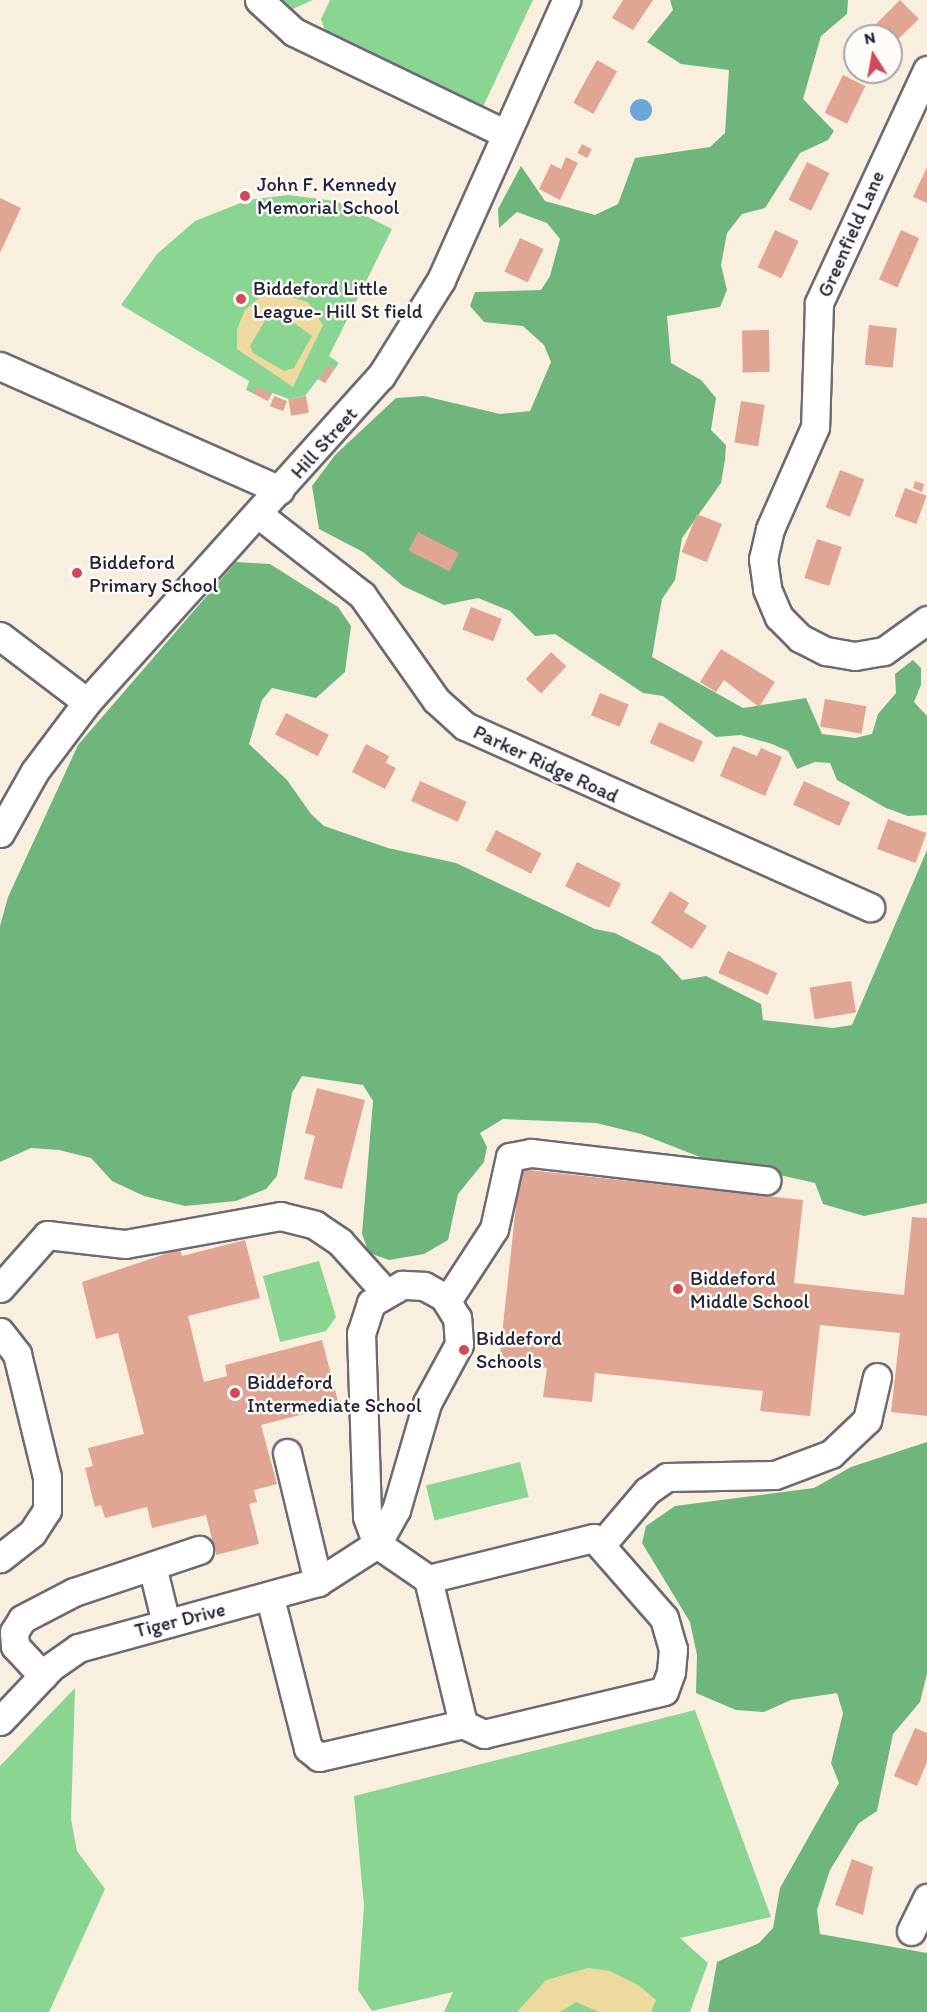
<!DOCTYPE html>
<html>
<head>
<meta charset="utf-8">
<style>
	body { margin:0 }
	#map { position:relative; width:927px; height:2012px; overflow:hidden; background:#f8efde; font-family:Itim,sans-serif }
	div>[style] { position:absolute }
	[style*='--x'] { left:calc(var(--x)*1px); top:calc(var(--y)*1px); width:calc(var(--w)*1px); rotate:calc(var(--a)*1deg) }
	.green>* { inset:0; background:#8ad592; transform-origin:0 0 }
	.forest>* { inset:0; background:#6fb67c }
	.sand>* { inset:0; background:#eeda9e }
	.water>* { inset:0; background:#6ca7dc }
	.round { border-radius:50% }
	.building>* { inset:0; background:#e1a594; transform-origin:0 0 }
	.roads { filter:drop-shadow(2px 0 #6d6a74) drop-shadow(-2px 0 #6d6a74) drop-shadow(0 2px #6d6a74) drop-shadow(0 -2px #6d6a74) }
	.minor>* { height:27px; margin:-13.5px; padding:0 13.5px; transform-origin:13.5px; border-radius:13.5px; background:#fff }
	.dots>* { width:16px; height:16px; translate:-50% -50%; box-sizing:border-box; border:3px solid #fdfcf7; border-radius:50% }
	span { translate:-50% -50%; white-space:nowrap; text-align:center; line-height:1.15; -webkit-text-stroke:5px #fdfcf7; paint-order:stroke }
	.poi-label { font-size:20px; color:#22223b }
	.left { translate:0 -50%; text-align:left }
	.street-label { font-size:20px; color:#22223b }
	.north { position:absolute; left:843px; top:24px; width:60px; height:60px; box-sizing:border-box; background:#fdfcf7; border:2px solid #a5a5ac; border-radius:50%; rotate:349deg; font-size:16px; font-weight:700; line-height:24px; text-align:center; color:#22223b }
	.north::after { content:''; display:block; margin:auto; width:21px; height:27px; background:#d1495b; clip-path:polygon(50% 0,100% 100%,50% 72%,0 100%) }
</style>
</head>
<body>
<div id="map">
	<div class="green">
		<div style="clip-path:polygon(272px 0,313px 0,288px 11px)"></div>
		<div style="clip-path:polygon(330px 0,533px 0,481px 111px,326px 34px,321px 19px)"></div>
		<div style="clip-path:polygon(288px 195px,336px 201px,392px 229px,329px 356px,339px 363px,325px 383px,318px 379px,305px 396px,289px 399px,272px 393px,268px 401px,246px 390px,249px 381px,121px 305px,157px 254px,195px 221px,248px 200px)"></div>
		<div style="clip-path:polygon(319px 1261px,336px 1317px,326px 1331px,280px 1342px,263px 1276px)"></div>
		<div style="left:520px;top:1462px;width:36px;height:97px;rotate:76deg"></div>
		<div style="clip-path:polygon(75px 1688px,71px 1819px,77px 1851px,105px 1889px,49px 2012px,0 2012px,0 1766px)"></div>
		<div style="clip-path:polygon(695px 1710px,771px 1917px,680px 1938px,708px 1963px,690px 2012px,444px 2012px,453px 1992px,372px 2011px,358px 1990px,364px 1906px,354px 1796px)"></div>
	</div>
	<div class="forest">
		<div style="clip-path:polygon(670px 0,848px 0,847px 14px,821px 36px,803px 99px,834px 131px,828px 140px,800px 153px,765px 208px,742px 214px,727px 233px,721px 265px,727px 290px,720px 307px,667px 316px,671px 363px,701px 380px,716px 398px,711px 430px,726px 445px,725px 460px,721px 483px,682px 538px,675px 580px,662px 599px,652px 657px,743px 708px,806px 698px,822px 734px,855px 738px,872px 734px,878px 714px,896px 693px,895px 674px,913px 660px,921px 668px,921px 685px,914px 702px,927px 716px,927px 815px,908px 816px,886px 808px,837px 780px,830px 763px,815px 762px,797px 769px,788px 751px,772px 744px,741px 735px,716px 737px,663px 696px,643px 693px,555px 634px,535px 636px,510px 611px,478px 598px,444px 605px,403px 586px,363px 552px,319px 529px,312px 486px,335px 455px,396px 398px,424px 396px,500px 414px,530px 411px,551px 362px,544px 345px,523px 326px,484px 322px,470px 306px,475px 292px,541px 290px,550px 276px,560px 239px,547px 223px,517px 212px,499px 228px,498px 209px,521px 166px,545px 201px,595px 215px,618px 204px,635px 158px,710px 147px,725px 133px,729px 70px,681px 64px,647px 42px,673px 10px)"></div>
		<div style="clip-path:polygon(236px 562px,270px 564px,338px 607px,351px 626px,345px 672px,316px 698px,272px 688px,262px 700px,249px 744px,287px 780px,311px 814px,324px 826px,388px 848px,456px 863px,595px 929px,615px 933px,660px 956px,682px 980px,706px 976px,761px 1004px,763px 1020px,833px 1028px,852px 1025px,927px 850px,927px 1203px,864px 1216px,823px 1204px,815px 1183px,700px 1157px,641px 1134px,596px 1123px,503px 1119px,480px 1133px,487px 1147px,484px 1162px,458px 1194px,448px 1240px,424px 1254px,389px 1260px,369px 1253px,362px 1234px,373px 1101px,363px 1085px,302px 1076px,292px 1093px,277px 1176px,266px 1189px,236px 1201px,185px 1206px,144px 1196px,112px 1181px,91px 1158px,59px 1150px,31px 1148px,0 1162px,0 926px,8px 897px,78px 745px)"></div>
		<div style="clip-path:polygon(927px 1442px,927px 1674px,920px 1702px,893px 1734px,877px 1811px,859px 1823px,830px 1870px,817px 1910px,820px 1934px,927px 1953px,927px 2012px,708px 2012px,717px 1962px,759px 1943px,773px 1928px,780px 1888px,839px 1783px,831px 1763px,843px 1713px,837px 1693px,791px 1700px,764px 1712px,736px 1710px,696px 1693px,697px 1655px,690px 1622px,642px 1543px,646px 1526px,675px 1506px,814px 1488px,851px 1467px)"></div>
	</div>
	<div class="sand">
		<div style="clip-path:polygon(evenodd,278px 293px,308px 302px,323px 325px,293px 387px,237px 349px,237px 329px,245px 310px,260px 297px,278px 293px,276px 310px,312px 336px,294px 368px,284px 371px,253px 353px,250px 346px,270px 312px,276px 310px)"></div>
		<div style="clip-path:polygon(588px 1968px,610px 1971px,638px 1985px,656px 2000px,651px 2012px,599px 2012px,576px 2002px,560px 2012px,517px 2012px,546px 1980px)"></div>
	</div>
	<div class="water">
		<div class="round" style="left:630px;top:99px;width:22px;height:22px"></div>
	</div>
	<div class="building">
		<div style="clip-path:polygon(623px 0,653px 0,633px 30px,612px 18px)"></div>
		<div style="clip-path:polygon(900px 0,919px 19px,891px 46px,891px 36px,877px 36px,871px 29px)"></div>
		<div style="left:597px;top:60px;width:23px;height:49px;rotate:29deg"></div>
		<div style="left:843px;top:75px;width:25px;height:42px;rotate:26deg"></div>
		<div style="left:582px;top:144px;width:11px;height:10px;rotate:27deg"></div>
		<div style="clip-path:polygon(566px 157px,578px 163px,560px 200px,539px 189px,551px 164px,561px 169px)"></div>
		<div style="left:807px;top:162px;width:25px;height:42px;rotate:26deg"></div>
		<div style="clip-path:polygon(927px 167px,927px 203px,913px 197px)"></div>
		<div style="clip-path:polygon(0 198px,21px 208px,0 253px)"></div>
		<div style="left:775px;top:230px;width:26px;height:41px;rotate:25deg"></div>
		<div style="left:901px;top:230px;width:20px;height:54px;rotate:24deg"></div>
		<div style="left:520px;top:238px;width:26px;height:37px;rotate:25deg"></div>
		<div style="left:869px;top:325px;width:28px;height:40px;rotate:6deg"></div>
		<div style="left:769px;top:330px;width:42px;height:27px;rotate:89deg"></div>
		<div style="clip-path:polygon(329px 365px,334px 369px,325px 383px,319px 379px)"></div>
		<div style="clip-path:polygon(256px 387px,272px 393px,268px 401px,253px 393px)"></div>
		<div style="left:274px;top:396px;width:14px;height:11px;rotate:21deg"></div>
		<div style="left:306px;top:396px;width:17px;height:18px;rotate:80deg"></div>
		<div style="left:741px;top:401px;width:24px;height:42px;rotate:9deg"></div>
		<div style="left:840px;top:470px;width:26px;height:40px;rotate:21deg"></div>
		<div style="clip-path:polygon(915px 481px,924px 484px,922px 492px,913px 488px)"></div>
		<div style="left:905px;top:488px;width:23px;height:30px;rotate:20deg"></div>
		<div style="left:697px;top:514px;width:27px;height:41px;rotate:22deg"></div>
		<div style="left:418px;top:532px;width:46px;height:21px;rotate:27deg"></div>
		<div style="left:817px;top:539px;width:26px;height:41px;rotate:18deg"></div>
		<div style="left:471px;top:607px;width:33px;height:24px;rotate:21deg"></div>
		<div style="clip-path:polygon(721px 649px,775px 682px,759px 707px,724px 680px,716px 692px,700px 682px)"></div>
		<div style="left:551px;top:652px;width:21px;height:37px;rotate:43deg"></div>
		<div style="left:600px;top:693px;width:31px;height:24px;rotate:22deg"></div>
		<div style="left:825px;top:699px;width:42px;height:28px;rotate:10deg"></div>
		<div style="left:286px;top:713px;width:48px;height:24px;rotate:27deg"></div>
		<div style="left:659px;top:722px;width:48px;height:23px;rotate:24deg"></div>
		<div style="clip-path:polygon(366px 744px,389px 756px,386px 763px,396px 768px,385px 789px,352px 772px)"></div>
		<div style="clip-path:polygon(733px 746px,757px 756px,761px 748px,782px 757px,765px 796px,720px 776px)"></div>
		<div style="left:420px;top:781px;width:51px;height:22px;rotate:24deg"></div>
		<div style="left:804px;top:781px;width:51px;height:26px;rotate:25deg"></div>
		<div style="left:888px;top:819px;width:41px;height:32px;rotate:20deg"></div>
		<div style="left:496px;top:830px;width:51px;height:23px;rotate:27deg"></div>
		<div style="left:577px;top:862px;width:49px;height:27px;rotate:26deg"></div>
		<div style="clip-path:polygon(670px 891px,689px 903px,684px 912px,707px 926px,692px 949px,651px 923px)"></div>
		<div style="left:728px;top:951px;width:54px;height:24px;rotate:24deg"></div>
		<div style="left:851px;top:981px;width:32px;height:42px;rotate:81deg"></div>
		<div style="clip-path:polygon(317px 1088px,365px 1100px,342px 1189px,304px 1179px,315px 1136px,305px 1133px)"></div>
		<div style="clip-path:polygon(520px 1169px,803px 1200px,794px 1283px,904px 1295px,912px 1217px,927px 1218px,927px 1416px,891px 1412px,900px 1333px,820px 1325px,810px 1416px,760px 1411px,763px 1391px,595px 1373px,592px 1402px,543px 1397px,547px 1368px,499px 1362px)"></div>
		<div style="clip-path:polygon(245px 1240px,260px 1298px,188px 1316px,204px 1382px,227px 1376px,225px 1365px,322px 1340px,339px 1405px,261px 1425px,277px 1484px,254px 1490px,257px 1502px,249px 1504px,259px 1544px,216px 1555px,206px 1515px,152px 1528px,147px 1507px,105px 1518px,101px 1505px,95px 1507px,85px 1468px,93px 1466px,88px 1448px,144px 1434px,118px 1333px,96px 1339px,82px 1282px,180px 1249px,182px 1256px)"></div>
		<div style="clip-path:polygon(915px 1728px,927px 1733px,927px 1762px,917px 1786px,894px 1776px)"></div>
		<div style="clip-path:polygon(852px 1859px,873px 1867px,863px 1915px,835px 1905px)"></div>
	</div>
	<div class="roads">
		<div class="minor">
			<div style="--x:259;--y:0;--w:47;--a:42.4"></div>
			<div style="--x:294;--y:32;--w:235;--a:25.7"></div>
			<div style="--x:927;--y:70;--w:257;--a:114.9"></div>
			<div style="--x:819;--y:303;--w:124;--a:91.8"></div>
			<div style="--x:815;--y:427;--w:111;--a:113.8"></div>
			<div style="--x:770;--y:529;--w:31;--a:103"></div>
			<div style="--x:763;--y:559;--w:30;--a:82"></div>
			<div style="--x:767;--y:589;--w:30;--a:67"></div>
			<div style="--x:779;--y:617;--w:30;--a:45"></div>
			<div style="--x:800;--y:638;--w:29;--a:27"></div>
			<div style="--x:826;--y:651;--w:29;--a:10"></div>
			<div style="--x:855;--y:656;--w:29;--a:-10"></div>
			<div style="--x:884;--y:651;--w:53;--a:-35.8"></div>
			<div style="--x:0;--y:366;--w:306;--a:23.9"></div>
			<div style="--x:258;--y:514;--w:132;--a:37.9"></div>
			<div style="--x:362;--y:595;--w:128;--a:54.8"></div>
			<div style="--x:436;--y:700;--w:39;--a:42"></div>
			<div style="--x:465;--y:726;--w:444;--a:24.1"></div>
			<div style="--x:0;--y:636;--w:109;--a:37.2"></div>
			<div style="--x:0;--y:833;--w:71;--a:-60.6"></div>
			<div style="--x:35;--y:771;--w:86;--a:-53"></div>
			<div style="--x:87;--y:702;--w:439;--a:-48"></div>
			<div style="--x:381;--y:376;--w:113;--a:-58"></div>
			<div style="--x:441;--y:280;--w:307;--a:-65.9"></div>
			<div style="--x:0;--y:1288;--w:71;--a:-48.4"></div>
			<div style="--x:47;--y:1235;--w:79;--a:6.6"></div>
			<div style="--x:125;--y:1244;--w:158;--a:-10.2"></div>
			<div style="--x:280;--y:1216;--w:36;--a:14"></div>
			<div style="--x:315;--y:1225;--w:30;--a:34"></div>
			<div style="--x:340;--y:1242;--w:67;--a:48"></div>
			<div style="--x:447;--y:1301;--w:86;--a:-56.9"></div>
			<div style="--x:494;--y:1229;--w:74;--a:-77.5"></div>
			<div style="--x:510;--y:1157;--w:21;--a:-11"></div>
			<div style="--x:531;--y:1153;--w:237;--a:6.6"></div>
			<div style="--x:0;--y:1332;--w:28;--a:52"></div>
			<div style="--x:17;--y:1354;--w:127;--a:76.3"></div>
			<div style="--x:47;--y:1477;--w:33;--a:90"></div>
			<div style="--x:47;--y:1510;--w:27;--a:123"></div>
			<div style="--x:32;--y:1533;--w:41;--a:142"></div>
			<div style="--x:287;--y:1453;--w:133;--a:76.5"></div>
			<div style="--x:601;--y:1545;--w:71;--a:-49.6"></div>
			<div style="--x:647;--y:1491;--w:24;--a:-35"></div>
			<div style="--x:667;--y:1477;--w:108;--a:-1.1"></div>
			<div style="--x:775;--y:1475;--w:60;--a:-20.6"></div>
			<div style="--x:831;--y:1454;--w:50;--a:-43.4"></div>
			<div style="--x:867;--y:1420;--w:44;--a:-76.9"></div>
			<div style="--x:153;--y:1570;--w:55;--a:76.2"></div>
			<div style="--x:428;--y:1579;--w:149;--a:76.4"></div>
			<div style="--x:43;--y:1676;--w:41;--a:-133"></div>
			<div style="--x:15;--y:1646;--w:14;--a:-94"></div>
			<div style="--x:14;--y:1632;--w:15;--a:-58"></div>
			<div style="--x:22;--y:1619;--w:59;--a:-27.4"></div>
			<div style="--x:74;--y:1592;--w:132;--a:-18.6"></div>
			<div style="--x:0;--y:1721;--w:74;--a:-46.6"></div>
			<div style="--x:51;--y:1667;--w:33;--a:-35"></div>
			<div style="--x:78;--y:1648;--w:249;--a:-15.4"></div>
			<div style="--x:318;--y:1582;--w:70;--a:-32.8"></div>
			<div style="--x:377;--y:1544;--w:39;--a:-61"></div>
			<div style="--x:396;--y:1510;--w:111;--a:-73.8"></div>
			<div style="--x:427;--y:1403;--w:67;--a:-61.5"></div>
			<div style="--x:459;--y:1344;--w:26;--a:-94"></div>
			<div style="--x:457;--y:1318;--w:25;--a:-122"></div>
			<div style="--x:444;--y:1297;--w:23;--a:-151"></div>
			<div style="--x:424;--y:1286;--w:22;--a:-177"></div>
			<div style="--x:402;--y:1285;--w:36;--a:150"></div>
			<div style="--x:371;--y:1303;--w:32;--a:108"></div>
			<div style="--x:361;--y:1333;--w:184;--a:88.1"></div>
			<div style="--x:367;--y:1517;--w:29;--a:70"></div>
			<div style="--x:377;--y:1544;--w:62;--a:34.5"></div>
			<div style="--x:428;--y:1579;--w:171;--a:-13.9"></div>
			<div style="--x:594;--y:1538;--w:106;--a:48.8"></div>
			<div style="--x:664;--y:1618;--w:32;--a:74"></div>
			<div style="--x:673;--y:1649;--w:23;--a:95"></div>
			<div style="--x:671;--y:1672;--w:20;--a:110"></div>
			<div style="--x:664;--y:1691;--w:185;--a:166.6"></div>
			<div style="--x:484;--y:1734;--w:23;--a:-155"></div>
			<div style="--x:463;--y:1724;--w:148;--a:167.1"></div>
			<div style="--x:319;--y:1757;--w:14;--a:-141"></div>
			<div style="--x:308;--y:1748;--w:155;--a:-104.2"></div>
			<div style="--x:911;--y:1931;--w:37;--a:-64"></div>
		</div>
	</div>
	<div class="dots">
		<div style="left:245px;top:196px;background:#d1495b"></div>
		<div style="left:241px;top:299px;background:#d1495b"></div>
		<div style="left:77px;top:573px;background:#d1495b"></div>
		<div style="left:678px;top:1289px;background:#d1495b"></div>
		<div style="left:464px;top:1350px;background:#d1495b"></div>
		<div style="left:235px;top:1393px;background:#d1495b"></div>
	</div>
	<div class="poi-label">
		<span class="left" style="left:257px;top:196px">John F. Kennedy<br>Memorial School</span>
		<span class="left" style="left:253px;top:300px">Biddeford Little<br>League- Hill St field</span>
		<span class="left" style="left:89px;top:574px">Biddeford<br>Primary School</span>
		<span class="left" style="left:690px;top:1290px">Biddeford<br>Middle School</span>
		<span class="left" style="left:476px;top:1350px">Biddeford<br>Schools</span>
		<span class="left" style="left:247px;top:1394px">Biddeford<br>Intermediate School</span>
	</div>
	<div class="street-label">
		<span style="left:851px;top:234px;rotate:-66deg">Greenfield Lane</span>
		<span style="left:324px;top:443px;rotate:-48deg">Hill Street</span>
		<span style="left:546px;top:764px;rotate:25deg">Parker Ridge Road</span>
		<span style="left:180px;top:1620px;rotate:-14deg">Tiger Drive</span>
	</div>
	<div class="north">N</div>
</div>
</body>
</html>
